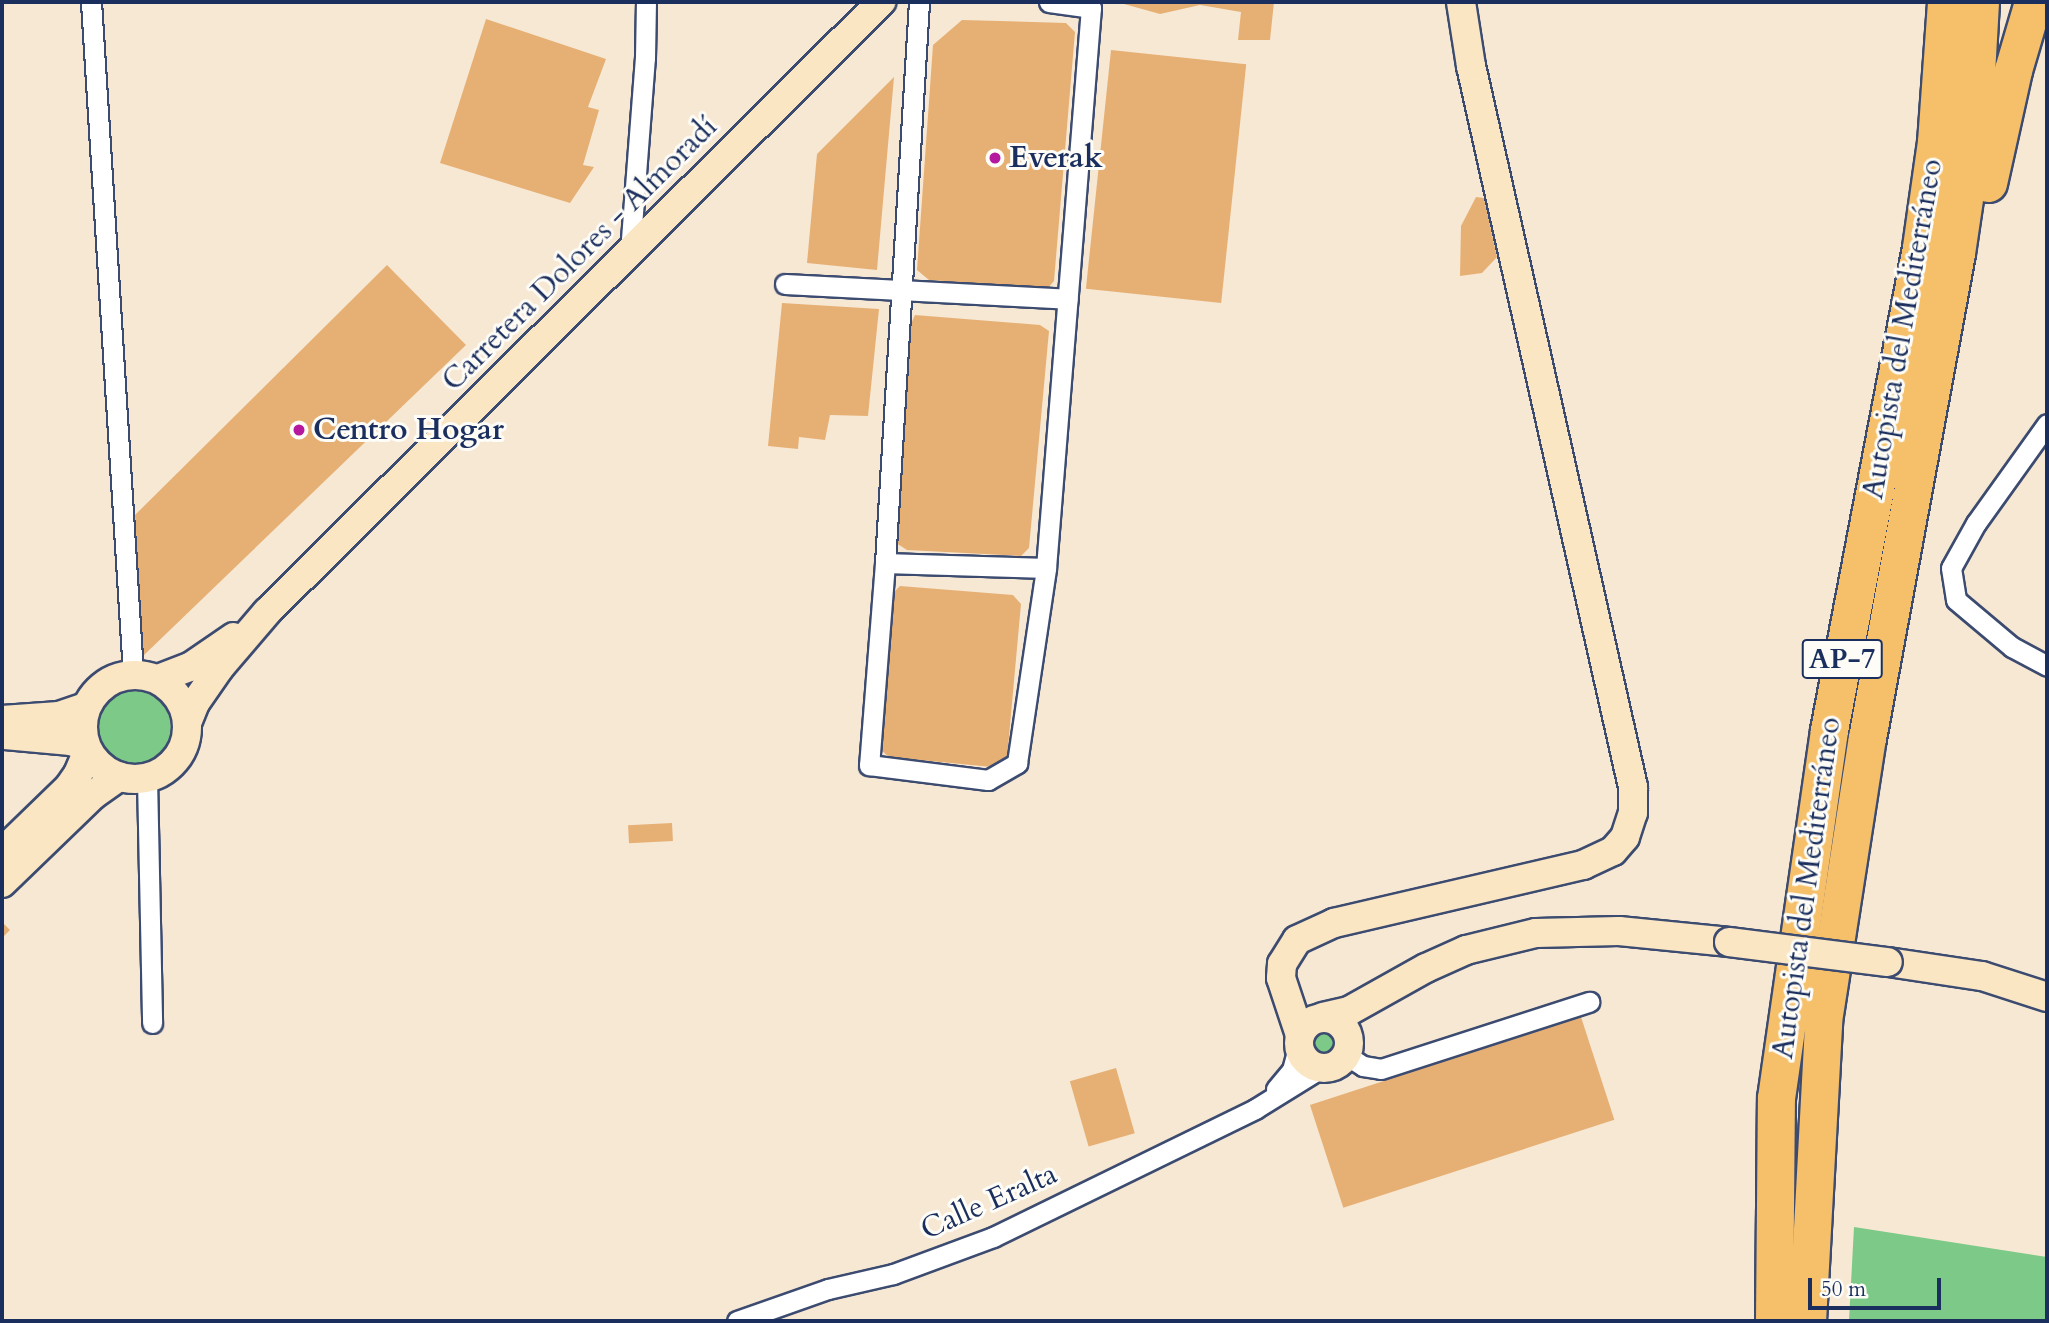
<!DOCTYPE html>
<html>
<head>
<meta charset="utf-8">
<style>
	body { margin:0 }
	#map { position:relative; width:2049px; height:1323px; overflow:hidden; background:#f7e8d4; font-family:Cardo,serif }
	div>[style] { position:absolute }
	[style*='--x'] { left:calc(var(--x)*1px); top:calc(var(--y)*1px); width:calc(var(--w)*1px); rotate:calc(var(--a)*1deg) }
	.green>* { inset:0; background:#7dc988 }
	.round { border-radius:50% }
	.building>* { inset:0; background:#e6b075; transform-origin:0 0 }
	.roads { filter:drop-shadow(2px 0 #3c4b70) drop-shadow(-2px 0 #3c4b70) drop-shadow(0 2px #3c4b70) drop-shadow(0 -2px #3c4b70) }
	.street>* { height:19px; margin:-9.5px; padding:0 9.5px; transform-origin:9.5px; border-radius:9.5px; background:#fff }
	.secondary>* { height:28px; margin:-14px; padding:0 14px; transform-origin:14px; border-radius:14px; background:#fbe6c4 }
	.secondary>.ring { margin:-14px; padding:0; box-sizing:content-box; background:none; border:28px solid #fbe6c4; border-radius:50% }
	.highway>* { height:37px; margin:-18.5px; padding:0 18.5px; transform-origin:18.5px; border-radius:18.5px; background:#f6c06b }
	.bridges { filter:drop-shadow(2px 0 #3c4b70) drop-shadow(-2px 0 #3c4b70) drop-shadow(0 2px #3c4b70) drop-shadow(0 -2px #3c4b70) }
	.secondary-bridge>* { height:28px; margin:-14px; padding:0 14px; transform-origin:14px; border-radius:14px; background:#fbe6c4 }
	.dots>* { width:19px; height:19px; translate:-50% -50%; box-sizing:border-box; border:4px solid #fdfcf7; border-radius:50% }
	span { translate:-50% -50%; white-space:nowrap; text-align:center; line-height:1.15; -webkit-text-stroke:6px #fdfcf7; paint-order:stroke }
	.shield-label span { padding:2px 5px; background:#fdfcf7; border:2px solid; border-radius:5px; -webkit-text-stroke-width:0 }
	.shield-label { font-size:28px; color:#1b2f5e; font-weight:700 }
	.poi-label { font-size:30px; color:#1b2f5e; font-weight:700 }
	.left { translate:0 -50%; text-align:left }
	.street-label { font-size:30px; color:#1b2f5e }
	.frame { position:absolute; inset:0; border:4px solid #1b2f5e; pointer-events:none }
	.scale { position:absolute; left:1808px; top:1278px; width:133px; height:32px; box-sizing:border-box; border:4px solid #1b2f5e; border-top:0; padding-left:9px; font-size:21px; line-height:24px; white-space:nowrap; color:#1b2f5e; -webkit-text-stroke:5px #fdfcf7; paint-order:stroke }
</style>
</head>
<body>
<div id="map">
	<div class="green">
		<div class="round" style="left:97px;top:691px;width:74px;height:74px"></div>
		<div class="round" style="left:1314px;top:1032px;width:22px;height:22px"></div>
		<div style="clip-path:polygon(1854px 1227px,2047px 1257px,2047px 1321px,1849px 1321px)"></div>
	</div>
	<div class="building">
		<div style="clip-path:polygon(1125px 2px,1274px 2px,1270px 40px,1238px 40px,1241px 12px,1200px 5px,1160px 14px,1124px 4px)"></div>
		<div style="clip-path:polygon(486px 19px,606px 59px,588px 107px,599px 110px,583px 165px,594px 167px,570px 203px,440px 163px)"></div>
		<div style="clip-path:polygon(962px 20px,1066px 23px,1075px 32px,1054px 281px,1048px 288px,929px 280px,917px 270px,933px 45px)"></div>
		<div style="left:1111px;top:50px;width:136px;height:240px;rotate:6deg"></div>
		<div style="clip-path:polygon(894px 77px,877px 270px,807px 263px,817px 154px)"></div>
		<div style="clip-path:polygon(1476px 197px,1484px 198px,1497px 257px,1482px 273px,1460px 276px,1461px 226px)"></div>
		<div style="clip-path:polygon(387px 265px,466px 345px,143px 656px,135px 515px)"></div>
		<div style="clip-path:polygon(782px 303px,879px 309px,868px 416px,830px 415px,825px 440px,799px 437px,798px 449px,768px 446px)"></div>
		<div style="clip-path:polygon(915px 315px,1040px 325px,1049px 331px,1029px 548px,1021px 556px,907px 550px,896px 543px,910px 326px)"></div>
		<div style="clip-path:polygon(900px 586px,1013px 595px,1021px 604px,1007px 758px,992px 767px,889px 757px,881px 750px,892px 594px)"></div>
		<div style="left:672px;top:823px;width:18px;height:44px;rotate:87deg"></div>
		<div style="clip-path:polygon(2px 922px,10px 930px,2px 938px)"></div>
		<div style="left:1581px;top:1017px;width:108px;height:285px;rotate:72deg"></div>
		<div style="left:1116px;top:1068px;width:68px;height:48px;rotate:74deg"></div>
	</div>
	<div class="roads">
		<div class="street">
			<div style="--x:91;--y:2;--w:673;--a:86.42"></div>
			<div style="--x:919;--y:2;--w:562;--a:93.47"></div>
			<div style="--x:885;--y:563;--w:203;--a:94.5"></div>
			<div style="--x:869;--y:765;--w:120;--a:7.2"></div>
			<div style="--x:988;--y:780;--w:34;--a:-30"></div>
			<div style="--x:1017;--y:763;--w:197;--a:-81.5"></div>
			<div style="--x:1046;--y:568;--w:562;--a:-85.41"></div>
			<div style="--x:1091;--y:8;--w:8;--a:-135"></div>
			<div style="--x:1049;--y:2;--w:42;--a:8.1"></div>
			<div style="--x:630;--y:252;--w:195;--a:-85.6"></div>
			<div style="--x:645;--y:58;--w:56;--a:-89"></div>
			<div style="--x:785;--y:284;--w:283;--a:3"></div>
			<div style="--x:2047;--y:424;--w:122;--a:125.6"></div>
			<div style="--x:1976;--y:523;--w:51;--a:119.1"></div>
			<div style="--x:1951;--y:568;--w:32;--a:81"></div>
			<div style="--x:1956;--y:600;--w:73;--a:40"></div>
			<div style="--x:2012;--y:647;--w:40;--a:28"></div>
			<div style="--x:885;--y:563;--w:161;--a:1.8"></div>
			<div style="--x:147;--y:778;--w:245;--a:88.8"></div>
			<div style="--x:1346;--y:1055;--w:20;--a:33"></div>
			<div style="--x:1363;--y:1066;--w:18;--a:9"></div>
			<div style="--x:1381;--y:1069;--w:219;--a:-17.9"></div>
			<div style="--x:1276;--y:1089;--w:25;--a:-50"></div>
			<div style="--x:1292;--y:1070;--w:28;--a:-75"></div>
			<div style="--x:737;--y:1321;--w:96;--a:-19.4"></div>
			<div style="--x:828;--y:1289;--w:67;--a:-13"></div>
			<div style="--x:893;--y:1274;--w:107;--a:-20.3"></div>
			<div style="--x:993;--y:1237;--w:292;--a:-26"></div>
			<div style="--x:1255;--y:1109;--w:78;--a:-31.8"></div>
		</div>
		<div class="secondary">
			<div class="ring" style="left:83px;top:675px;width:76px;height:76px"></div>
			<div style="--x:158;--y:679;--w:34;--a:-21"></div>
			<div style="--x:190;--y:667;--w:53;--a:-34.3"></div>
			<div style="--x:2;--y:720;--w:57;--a:-4"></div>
			<div style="--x:59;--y:716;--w:28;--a:-19"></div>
			<div style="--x:187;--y:723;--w:22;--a:-68"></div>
			<div style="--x:195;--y:703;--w:44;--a:-55.2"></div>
			<div style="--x:220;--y:667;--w:72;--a:-49.5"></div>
			<div style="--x:267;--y:612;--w:866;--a:-44.81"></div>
			<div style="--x:5;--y:735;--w:66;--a:5.2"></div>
			<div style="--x:71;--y:741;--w:15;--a:20"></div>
			<div style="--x:2;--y:852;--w:93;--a:-44.1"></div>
			<div style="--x:69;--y:787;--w:16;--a:-55"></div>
			<div style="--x:78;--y:774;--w:25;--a:-67"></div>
			<div style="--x:2;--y:883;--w:127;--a:-44"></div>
			<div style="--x:93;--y:795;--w:32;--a:-35"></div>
			<div style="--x:1888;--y:962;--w:95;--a:8.5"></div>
			<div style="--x:1982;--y:976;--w:68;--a:17.9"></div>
			<div style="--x:1323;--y:1017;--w:27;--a:-13"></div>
			<div style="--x:1349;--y:1011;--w:88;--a:-29.2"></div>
			<div style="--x:1426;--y:968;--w:44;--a:-24.2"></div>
			<div style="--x:1466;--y:950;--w:72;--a:-13.7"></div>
			<div style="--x:1536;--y:933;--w:83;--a:-1.4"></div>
			<div style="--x:1619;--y:931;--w:111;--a:5.7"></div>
			<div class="ring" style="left:1299px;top:1018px;width:22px;height:22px"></div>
			<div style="--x:1300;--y:1035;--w:60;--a:-108.4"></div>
			<div style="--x:1281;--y:978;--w:14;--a:-86"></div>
			<div style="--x:1282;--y:964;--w:28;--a:-58"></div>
			<div style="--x:1297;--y:940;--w:41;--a:-24.7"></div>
			<div style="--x:1334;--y:923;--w:256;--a:-13.1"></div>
			<div style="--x:1583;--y:865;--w:33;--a:-25"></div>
			<div style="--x:1613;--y:851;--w:18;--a:-49"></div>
			<div style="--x:1625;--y:837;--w:25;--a:-72"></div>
			<div style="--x:1633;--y:813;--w:26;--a:-90"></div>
			<div style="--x:1633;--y:787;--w:739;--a:-102.66"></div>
			<div style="--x:1471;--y:66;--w:65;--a:-98.9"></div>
		</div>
		<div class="highway">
			<div style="--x:1988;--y:183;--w:116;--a:-77.5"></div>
			<div style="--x:2013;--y:70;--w:71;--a:-73.6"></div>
			<div style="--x:1774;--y:1321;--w:223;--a:-89.5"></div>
			<div style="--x:1776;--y:1098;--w:372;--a:-81.8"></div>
			<div style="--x:1829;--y:730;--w:492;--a:-79.2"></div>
			<div style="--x:1921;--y:247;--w:106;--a:-81.9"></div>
			<div style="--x:1936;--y:142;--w:140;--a:-85.9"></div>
			<div style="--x:1807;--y:1321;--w:300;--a:-86.9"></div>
			<div style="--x:1823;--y:1021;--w:286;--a:-81.2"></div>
			<div style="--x:1867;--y:738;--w:493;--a:-79.6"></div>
			<div style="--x:1956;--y:253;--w:109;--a:-81.6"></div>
			<div style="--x:1972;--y:145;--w:143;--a:-86.8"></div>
		</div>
	</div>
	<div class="bridges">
		<div class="secondary-bridge">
			<div style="--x:1729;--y:942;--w:160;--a:7.2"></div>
		</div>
	</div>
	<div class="dots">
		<div style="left:995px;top:158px;background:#b5179e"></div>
		<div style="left:299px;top:430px;background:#b5179e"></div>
	</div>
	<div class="shield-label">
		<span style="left:1842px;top:659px">AP-7</span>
	</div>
	<div class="poi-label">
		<span class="left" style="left:1009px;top:158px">Everak</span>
		<span class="left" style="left:313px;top:430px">Centro Hogar</span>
	</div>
	<div class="street-label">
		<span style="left:580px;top:254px;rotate:-45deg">Carretera Dolores - Almoradí</span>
		<span style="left:1903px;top:329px;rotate:-80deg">Autopista del Mediterráneo</span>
		<span style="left:1807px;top:888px;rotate:-82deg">Autopista del Mediterráneo</span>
		<span style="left:989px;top:1202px;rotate:-24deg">Calle Eralta</span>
	</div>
	<div class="frame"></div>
	<div class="scale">50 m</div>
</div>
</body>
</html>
